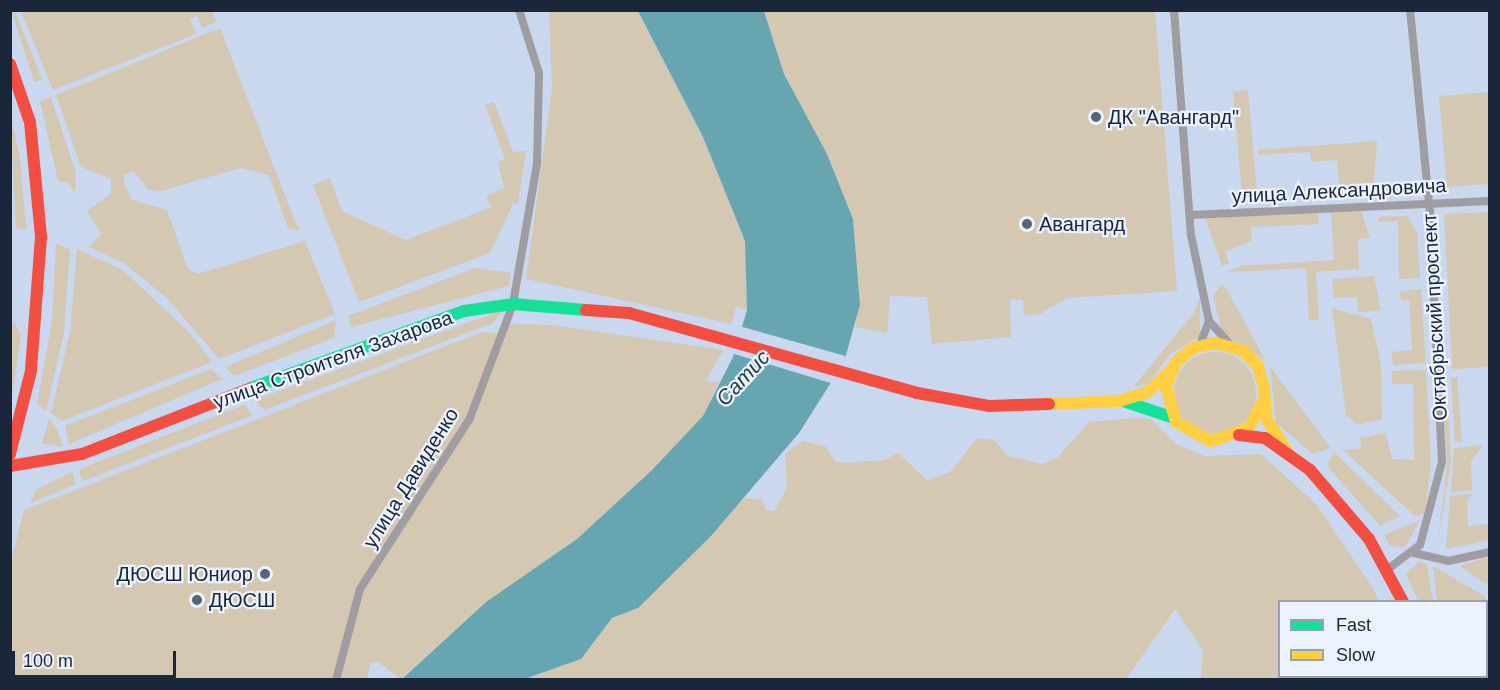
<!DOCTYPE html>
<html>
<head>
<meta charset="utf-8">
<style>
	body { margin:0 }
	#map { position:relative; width:1500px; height:690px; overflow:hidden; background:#c9d7ef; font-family:Arial,sans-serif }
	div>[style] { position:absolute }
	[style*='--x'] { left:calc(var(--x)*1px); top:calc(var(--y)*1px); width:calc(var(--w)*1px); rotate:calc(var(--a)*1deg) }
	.green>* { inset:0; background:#d4c8b3; transform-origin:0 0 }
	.round { border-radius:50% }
	.water>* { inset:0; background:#67a6b1 }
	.pier>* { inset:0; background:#c9d7ef }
	.street>* { height:8px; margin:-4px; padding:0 4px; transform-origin:4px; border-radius:4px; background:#9f9ca2 }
	.fast>* { height:12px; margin:-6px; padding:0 6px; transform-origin:6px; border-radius:6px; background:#16e098 }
	.slow>* { height:12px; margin:-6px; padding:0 6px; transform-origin:6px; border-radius:6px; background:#ffcf43 }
	.jam>* { height:12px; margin:-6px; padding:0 6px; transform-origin:6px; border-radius:6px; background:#f24e42 }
	.dots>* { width:16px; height:16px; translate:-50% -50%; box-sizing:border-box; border:3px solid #edf3fe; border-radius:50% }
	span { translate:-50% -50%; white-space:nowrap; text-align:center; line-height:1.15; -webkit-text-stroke:4.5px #edf3fe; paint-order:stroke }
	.poi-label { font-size:20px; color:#1a263a }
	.left { translate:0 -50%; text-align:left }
	.right { translate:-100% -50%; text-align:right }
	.street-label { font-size:20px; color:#1a263a }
	.water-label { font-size:21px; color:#223d3f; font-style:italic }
	.frame { position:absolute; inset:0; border:12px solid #1a263a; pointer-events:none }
	.legend { position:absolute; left:1278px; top:600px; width:210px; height:78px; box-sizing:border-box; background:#edf3fe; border:2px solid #99a1b0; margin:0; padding:8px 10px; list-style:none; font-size:18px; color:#1a263a }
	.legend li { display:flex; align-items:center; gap:12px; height:30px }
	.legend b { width:30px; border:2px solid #99a1b0 }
	.scale { position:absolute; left:12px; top:651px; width:164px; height:27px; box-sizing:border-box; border:3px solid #1a263a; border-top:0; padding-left:8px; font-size:18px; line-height:21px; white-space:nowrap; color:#1a263a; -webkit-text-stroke:4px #edf3fe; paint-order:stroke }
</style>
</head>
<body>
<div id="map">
	<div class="green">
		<div style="clip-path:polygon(11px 10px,15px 11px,42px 79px,34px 82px)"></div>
		<div style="clip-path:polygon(21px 11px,212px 11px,216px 22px,202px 28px,197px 16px,190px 19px,196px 34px,53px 90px)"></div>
		<div style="clip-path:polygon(549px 11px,638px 11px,703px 137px,745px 241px,747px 310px,736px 306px,732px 324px,526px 279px,552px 88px)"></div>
		<div style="clip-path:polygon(764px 11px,1155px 11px,1177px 291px,1067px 298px,1040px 314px,1024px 315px,1023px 300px,1010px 299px,1011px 337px,932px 344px,927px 297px,890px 296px,887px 333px,855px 327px,860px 305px,853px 219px,827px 154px,784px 74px)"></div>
		<div style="clip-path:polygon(220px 28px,299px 231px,288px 228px,269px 175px,240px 168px,161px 191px,148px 190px,134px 171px,123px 175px,125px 185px,132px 200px,167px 210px,188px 269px,197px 274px,305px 241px,335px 314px,219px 359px,167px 298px,125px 264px,89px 247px,101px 234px,87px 211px,111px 193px,111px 179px,81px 167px,56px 95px)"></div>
		<div style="left:1248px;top:90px;width:106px;height:15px;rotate:85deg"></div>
		<div style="clip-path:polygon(1489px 92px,1489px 184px,1447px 187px,1439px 96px)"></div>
		<div style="clip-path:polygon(51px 97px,76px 173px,75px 193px,67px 182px,58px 181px,40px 101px)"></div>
		<div style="clip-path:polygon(494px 102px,513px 152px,526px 151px,518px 203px,490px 206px,486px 196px,504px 188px,498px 162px,505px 159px,485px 105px)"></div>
		<div style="clip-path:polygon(10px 112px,20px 158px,26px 230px,16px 228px)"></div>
		<div style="clip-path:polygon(1377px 141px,1374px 183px,1397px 183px,1387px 191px,1340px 193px,1337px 160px,1312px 162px,1310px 152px,1258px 155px,1258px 150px)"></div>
		<div style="clip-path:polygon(330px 178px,342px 211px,406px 240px,502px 203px,513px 204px,490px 253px,359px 302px,313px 185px)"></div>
		<div style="clip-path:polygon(1361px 210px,1370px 238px,1358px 239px,1359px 269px,1316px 272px,1319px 320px,1309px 321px,1306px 268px,1226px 272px,1241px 266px,1334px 260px,1331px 212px)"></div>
		<div style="clip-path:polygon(1319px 211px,1319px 224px,1251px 227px,1252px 241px,1225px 252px,1229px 263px,1222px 266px,1205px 217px)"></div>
		<div style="clip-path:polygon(1489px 212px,1489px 367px,1452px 369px,1444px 214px)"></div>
		<div style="clip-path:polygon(1407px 216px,1417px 232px,1420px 278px,1399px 279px,1398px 221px,1378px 222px,1378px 217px)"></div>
		<div style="left:1433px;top:216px;width:5px;height:156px"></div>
		<div style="clip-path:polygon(56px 243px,70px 250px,64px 333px,46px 411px,37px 404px,52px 320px)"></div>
		<div style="clip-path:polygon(77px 249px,123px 270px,190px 333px,212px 362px,62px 421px,51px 413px,70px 332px)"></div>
		<div style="clip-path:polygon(475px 268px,511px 273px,509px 286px,351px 327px,348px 316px)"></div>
		<div style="clip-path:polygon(1374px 276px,1381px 311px,1358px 312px,1357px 297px,1334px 298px,1332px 279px)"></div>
		<div style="clip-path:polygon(1223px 284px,1227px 290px,1266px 361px,1222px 333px,1213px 295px)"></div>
		<div style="clip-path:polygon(1421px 289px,1426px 363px,1393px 365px,1392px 352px,1412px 350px,1409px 300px,1401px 300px,1400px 291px)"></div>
		<div style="clip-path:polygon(1200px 298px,1200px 336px,1170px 354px,1148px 384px,1133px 387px,1193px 314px)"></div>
		<div style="clip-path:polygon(1332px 308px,1371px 319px,1381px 365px,1382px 419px,1358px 425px,1346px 415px)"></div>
		<div style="clip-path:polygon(503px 310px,493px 323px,264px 410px,254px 400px)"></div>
		<div style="clip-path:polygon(13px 320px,21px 335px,11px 402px,10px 342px)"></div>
		<div style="clip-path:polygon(336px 320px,334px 338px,234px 376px,225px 367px)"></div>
		<div style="clip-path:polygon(552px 325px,723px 350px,706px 381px,719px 382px,703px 416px,651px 471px,577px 539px,486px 602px,401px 679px,378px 662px,370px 663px,367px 680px,11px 680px,11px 562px,24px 510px,482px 332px,500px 333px,503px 326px,514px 324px)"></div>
		<div class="round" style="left:1174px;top:352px;width:82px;height:82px"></div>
		<div style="clip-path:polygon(1270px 366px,1330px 447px,1326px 450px,1313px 454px,1276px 423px)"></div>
		<div style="clip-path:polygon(211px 369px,222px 379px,69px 444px,65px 426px)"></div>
		<div style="clip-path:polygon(1426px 370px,1431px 465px,1425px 513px,1415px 516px,1343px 450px,1361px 448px,1360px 438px,1386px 433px,1392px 459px,1414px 460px,1413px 384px,1392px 384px,1392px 371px)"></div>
		<div style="clip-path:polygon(1442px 377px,1447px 377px,1451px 462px,1438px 542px,1447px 463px)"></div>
		<div style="clip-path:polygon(1451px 377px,1457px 377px,1462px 442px,1455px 442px)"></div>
		<div style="clip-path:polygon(244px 405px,253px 415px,83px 481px,79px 470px,87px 466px)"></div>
		<div style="clip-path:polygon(1136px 418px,1151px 419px,1176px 444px,1205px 456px,1261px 454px,1317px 505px,1374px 590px,1379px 601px,1280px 602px,1280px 676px,1405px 679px,1201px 679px,1203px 650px,1175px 609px,1126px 679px,525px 680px,581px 659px,612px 618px,638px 608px,744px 498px,762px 500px,766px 510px,774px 511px,787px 488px,785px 453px,803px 441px,826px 447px,835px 461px,844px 463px,884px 460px,898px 453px,927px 480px,950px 472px,977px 438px,994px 440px,1008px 456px,1043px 464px,1058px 457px,1089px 422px)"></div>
		<div style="clip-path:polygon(49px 419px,57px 428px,63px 447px,42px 443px)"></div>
		<div style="clip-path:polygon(1483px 445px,1471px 462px,1472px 490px,1451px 492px,1454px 448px)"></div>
		<div style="clip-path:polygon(1334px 452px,1400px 516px,1380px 526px,1327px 466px)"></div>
		<div style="clip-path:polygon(72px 472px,76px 484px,30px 503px,37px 489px)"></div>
		<div style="clip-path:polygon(1473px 494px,1467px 500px,1468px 526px,1489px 524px,1489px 540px,1446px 549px,1450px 496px)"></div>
		<div style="clip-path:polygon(1420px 520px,1405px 547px,1390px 546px,1384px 535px)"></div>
		<div style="clip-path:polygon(1489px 557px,1489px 586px,1460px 566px)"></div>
		<div style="clip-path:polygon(1420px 561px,1427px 565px,1433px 601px,1418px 601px,1406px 574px)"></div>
		<div style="clip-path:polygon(1433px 566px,1486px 597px,1489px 616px,1486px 602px,1437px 601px)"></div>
	</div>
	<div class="water">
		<div style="clip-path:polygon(638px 11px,764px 11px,784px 74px,827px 154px,853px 219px,860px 305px,844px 362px,799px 433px,711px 536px,638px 608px,612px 618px,581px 659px,525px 679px,401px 680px,486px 602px,577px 539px,651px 471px,703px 416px,733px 357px,747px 310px,745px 241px,703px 137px)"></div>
	</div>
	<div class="pier">
		<div style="clip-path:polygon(739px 326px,849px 357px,847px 364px,834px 384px,731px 353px)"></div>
	</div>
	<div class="street">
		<div style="--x:1174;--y:10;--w:226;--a:85.7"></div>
		<div style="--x:1191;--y:235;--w:88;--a:78.2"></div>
		<div style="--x:1209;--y:321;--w:26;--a:111"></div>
		<div style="--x:1191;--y:215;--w:299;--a:-2.7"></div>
		<div style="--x:1209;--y:321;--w:31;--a:48"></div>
		<div style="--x:1414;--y:553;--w:35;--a:13"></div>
		<div style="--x:1448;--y:561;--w:43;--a:-12.1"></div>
		<div style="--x:1388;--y:569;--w:40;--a:-37"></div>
		<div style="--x:1420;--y:545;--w:86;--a:-75.2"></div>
		<div style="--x:1442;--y:462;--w:249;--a:-92.8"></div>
		<div style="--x:1430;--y:213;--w:204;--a:-95.6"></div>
		<div style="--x:336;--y:680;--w:94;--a:-75.2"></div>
		<div style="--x:360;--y:589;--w:203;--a:-57.2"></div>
		<div style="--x:470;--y:418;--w:122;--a:-69.3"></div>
		<div style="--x:513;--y:304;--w:143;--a:-80.3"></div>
		<div style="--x:537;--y:163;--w:90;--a:-88.7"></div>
		<div style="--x:539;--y:73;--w:66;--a:-107.6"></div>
	</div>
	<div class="fast">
		<div style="--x:251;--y:388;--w:226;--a:-19.9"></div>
		<div style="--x:464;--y:311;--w:49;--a:-8.1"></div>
		<div style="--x:513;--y:304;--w:73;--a:4.7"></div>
		<div style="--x:1126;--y:402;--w:51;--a:18.4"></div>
	</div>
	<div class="slow">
		<div style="--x:1264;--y:400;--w:33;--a:119"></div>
		<div style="--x:1248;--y:429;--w:40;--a:162"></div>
		<div style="--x:1210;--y:441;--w:39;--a:-151"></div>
		<div style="--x:1176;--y:422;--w:37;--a:-106"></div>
		<div style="--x:1166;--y:386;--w:26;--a:-67"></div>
		<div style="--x:1176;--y:362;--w:22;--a:-39"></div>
		<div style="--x:1193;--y:348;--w:23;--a:-13"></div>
		<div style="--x:1215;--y:343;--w:28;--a:15"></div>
		<div style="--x:1242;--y:350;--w:23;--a:45"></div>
		<div style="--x:1258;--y:366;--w:23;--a:75"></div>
		<div style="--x:1264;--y:388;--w:32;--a:85"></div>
		<div style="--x:1267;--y:420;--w:37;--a:57"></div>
		<div style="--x:1049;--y:404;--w:70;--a:-2.5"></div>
		<div style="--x:1119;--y:401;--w:30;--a:-17"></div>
		<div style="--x:1148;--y:392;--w:33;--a:-44"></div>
		<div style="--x:1428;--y:676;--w:4;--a:76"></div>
	</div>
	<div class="jam">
		<div style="--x:10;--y:64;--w:61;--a:71"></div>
		<div style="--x:30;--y:122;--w:116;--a:84.5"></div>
		<div style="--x:41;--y:237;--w:134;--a:94.3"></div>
		<div style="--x:31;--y:371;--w:86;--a:104.2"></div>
		<div style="--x:586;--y:310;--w:43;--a:4"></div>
		<div style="--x:629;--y:313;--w:299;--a:15.5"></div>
		<div style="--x:917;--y:393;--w:73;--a:10.2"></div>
		<div style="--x:989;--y:406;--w:60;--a:-1.9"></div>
		<div style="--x:1239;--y:435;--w:26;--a:7"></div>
		<div style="--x:1265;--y:438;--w:55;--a:35.4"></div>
		<div style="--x:1310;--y:470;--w:91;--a:49.5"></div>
		<div style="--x:1369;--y:539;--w:72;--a:61.6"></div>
		<div style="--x:10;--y:466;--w:73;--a:-9.5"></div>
		<div style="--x:82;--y:454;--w:181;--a:-21.3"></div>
	</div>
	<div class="dots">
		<div style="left:1096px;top:117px;background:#576479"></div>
		<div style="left:1027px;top:224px;background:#576479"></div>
		<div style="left:265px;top:574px;background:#576479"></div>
		<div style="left:197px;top:600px;background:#576479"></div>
	</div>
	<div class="poi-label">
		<span class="left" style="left:1108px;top:117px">ДК "Авангард"</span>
		<span class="left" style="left:1039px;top:224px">Авангард</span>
		<span class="right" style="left:253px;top:574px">ДЮСШ Юниор</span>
		<span class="left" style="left:209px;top:600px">ДЮСШ</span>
	</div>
	<div class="street-label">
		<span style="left:1339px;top:191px;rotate:-3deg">улица Александровича</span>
		<span style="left:1435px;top:317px;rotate:-93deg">Октябрьский проспект</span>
		<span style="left:333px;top:360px;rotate:-20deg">улица Строителя Захарова</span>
		<span style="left:411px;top:478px;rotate:-58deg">улица Давиденко</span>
	</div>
	<div class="water-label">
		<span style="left:743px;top:378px;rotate:-47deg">Сатис</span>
	</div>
	<div class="frame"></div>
	<ul class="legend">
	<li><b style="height:8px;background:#16e098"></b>Fast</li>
	<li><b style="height:8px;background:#ffcf43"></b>Slow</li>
	</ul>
	<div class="scale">100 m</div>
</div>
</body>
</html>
